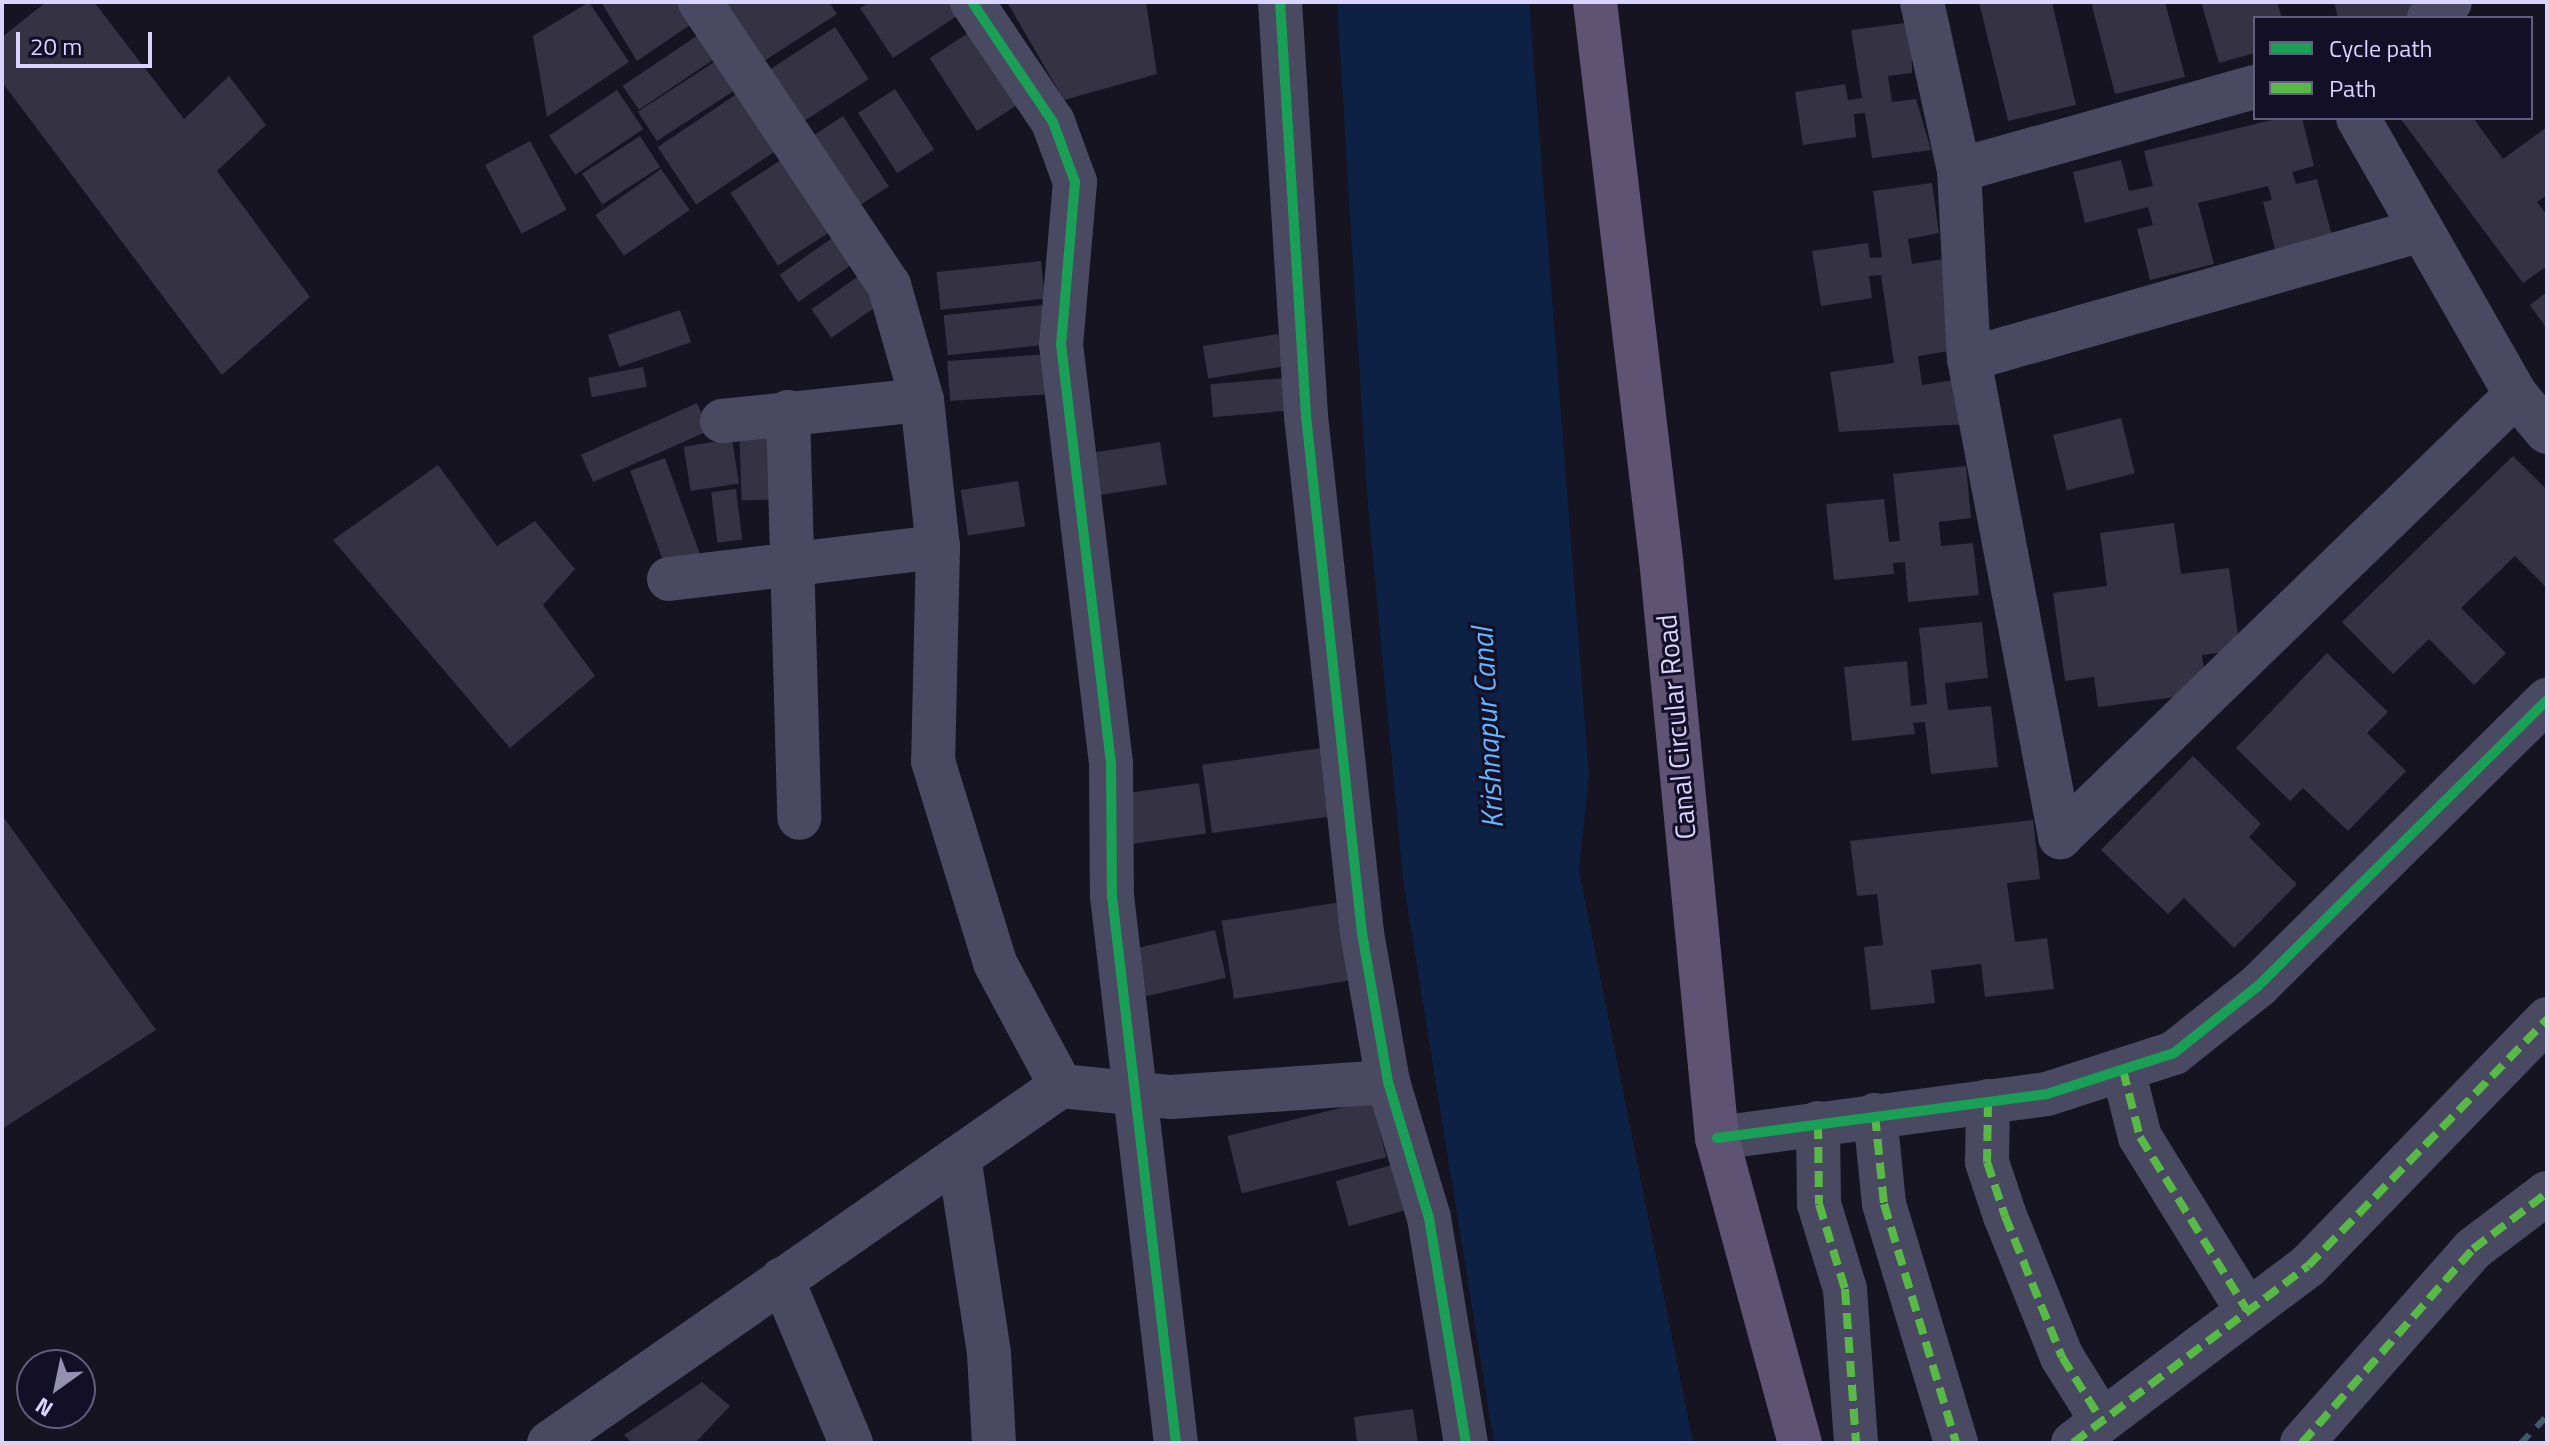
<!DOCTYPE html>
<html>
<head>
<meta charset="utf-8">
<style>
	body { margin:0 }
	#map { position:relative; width:2549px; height:1445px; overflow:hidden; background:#161421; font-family:"Titillium Web",sans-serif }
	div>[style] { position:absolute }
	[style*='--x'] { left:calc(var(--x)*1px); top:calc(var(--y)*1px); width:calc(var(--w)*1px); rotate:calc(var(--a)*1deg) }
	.water>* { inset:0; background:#0d2144 }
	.building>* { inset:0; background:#343243; transform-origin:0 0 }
	.minor>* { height:44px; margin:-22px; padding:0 22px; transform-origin:22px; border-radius:22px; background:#4a4962 }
	.major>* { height:44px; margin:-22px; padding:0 22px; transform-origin:22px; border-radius:22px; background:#5e5373 }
	.rail>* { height:6px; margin-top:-3px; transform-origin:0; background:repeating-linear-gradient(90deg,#43596b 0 12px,transparent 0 22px) }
	.quiet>* { height:8px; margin-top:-4px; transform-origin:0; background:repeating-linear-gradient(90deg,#58b947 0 16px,transparent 0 24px) }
	.cycleway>* { height:10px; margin:-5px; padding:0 5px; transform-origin:5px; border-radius:5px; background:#1a9f57 }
	span { translate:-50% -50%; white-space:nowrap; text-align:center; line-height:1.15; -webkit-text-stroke:6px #130f26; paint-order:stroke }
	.street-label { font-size:28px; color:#d9d4ff }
	.water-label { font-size:30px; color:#62b6ff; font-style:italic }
	.frame { position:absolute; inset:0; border:4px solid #d9d4ff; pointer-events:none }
	.legend { position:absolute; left:2253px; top:16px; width:280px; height:104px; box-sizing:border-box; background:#130f26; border:2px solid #625e7d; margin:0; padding:10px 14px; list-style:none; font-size:24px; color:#d9d4ff }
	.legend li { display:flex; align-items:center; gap:16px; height:40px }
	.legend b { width:40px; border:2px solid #625e7d }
	.north { position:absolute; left:16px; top:1349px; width:80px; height:80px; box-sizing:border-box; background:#130f26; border:2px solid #625e7d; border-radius:50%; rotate:213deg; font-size:22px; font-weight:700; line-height:32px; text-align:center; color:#d9d4ff }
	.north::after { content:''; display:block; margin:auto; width:28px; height:36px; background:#9591b1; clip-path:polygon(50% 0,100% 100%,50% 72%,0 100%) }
	.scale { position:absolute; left:16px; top:32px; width:136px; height:36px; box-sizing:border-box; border:4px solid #d9d4ff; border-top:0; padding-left:10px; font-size:24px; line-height:28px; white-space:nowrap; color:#d9d4ff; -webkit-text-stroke:6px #130f26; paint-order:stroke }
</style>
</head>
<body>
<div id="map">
	<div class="water">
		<div style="clip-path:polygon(1337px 2px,1529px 2px,1589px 775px,1579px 871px,1693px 1443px,1494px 1443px,1403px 879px,1367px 494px)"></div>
	</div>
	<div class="building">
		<div style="clip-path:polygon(46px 2px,94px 2px,184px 119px,229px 76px,266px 125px,217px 171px,310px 297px,222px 375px,2px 82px,2px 37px)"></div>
		<div style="clip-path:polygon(589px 2px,629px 62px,547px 117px,533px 36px)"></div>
		<div style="clip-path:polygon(601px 2px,688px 2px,699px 19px,637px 61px)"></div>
		<div style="clip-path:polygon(725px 2px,829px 2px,837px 14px,764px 61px)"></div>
		<div style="clip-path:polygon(870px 2px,952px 2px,960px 14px,893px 58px,860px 8px)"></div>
		<div style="clip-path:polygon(1007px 2px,1146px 2px,1157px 74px,1064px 100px)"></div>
		<div style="clip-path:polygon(1979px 2px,2052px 2px,2076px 105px,2008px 121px)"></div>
		<div style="clip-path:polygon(2091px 2px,2165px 2px,2185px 77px,2115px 94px)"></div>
		<div style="clip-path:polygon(2201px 2px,2277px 2px,2282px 18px,2255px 18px,2255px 53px,2219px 63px)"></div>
		<div style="clip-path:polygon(2334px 2px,2411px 2px,2415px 17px,2338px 18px)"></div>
		<div style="clip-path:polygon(1912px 22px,1912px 73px,1888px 76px,1892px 102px,1916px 99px,1931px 150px,1872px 158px,1865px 113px,1854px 114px,1856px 137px,1803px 145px,1795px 92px,1845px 84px,1848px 100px,1862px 98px,1851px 30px)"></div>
		<div style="left:979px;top:26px;width:87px;height:59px;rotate:57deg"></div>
		<div style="left:835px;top:27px;width:62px;height:82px;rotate:57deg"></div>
		<div style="left:704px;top:31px;width:29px;height:98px;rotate:56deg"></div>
		<div style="left:725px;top:55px;width:35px;height:104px;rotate:57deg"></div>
		<div style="left:895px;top:89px;width:72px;height:44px;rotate:57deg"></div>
		<div style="left:617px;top:90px;width:47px;height:82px;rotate:56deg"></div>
		<div style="left:738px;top:93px;width:69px;height:97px;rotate:56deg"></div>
		<div style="left:843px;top:116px;width:84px;height:37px;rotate:57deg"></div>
		<div style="clip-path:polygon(2280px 118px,2302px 118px,2314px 166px,2292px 172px,2296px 184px,2317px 179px,2332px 236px,2275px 249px,2263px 202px,2272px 200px,2268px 186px,2198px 203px,2214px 264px,2150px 280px,2137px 229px,2153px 225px,2148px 207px,2085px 223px,2073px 172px,2121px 160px,2129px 191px,2153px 186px,2144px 151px)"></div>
		<div style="clip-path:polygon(2400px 118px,2473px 118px,2503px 159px,2547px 127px,2547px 195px,2537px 202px,2547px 215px,2547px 266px,2523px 283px)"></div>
		<div style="left:640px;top:136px;width:37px;height:69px;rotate:57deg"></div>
		<div style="left:530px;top:141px;width:78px;height:51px;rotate:62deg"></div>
		<div style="left:790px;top:154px;width:87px;height:71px;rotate:57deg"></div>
		<div style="left:661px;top:169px;width:50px;height:80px;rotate:55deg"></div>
		<div style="clip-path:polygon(1932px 183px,1939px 233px,1908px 239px,1912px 264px,1943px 259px,1956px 350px,1918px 356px,1922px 385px,1961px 379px,1967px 424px,1839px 432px,1830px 372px,1894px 363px,1881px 275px,1869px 276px,1872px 298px,1821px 306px,1812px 251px,1868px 243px,1870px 258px,1882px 257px,1873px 191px)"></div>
		<div style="left:845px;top:229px;width:33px;height:80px;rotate:55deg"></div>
		<div style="left:1041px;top:261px;width:38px;height:105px;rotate:84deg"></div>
		<div style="left:863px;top:273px;width:35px;height:63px;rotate:55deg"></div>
		<div style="clip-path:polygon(2547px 292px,2547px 329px,2530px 305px)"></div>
		<div style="left:1042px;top:305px;width:40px;height:99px;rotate:84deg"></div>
		<div style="left:680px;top:310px;width:34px;height:76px;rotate:71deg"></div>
		<div style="left:1278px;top:334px;width:33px;height:76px;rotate:81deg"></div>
		<div style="left:1049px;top:354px;width:40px;height:102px;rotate:86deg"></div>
		<div style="left:643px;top:367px;width:20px;height:56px;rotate:79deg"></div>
		<div style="left:1283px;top:378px;width:33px;height:73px;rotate:85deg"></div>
		<div style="left:697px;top:403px;width:30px;height:127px;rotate:66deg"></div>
		<div style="left:2121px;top:418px;width:57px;height:70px;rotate:76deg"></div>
		<div style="left:785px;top:424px;width:75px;height:46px;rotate:88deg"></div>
		<div style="left:732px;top:439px;width:45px;height:49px;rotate:81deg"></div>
		<div style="left:1160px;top:442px;width:43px;height:81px;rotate:81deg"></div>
		<div style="clip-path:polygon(2513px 456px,2547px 490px,2547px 588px,2515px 556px,2461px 608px,2506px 653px,2474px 685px,2429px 639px,2393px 674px,2342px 622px)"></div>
		<div style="left:665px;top:458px;width:108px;height:37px;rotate:70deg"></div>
		<div style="clip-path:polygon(438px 465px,497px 546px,535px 521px,575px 569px,543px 605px,595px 676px,510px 748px,333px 540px)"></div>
		<div style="clip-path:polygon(1966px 466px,1971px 518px,1939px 522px,1941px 546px,1973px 543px,1979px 595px,1908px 602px,1905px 562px,1893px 563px,1894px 574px,1834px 580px,1826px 504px,1884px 499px,1889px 542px,1900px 541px,1893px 474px)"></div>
		<div style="left:1018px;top:481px;width:46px;height:58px;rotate:81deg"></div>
		<div style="left:736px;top:489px;width:51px;height:25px;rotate:83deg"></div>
		<div style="clip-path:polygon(2174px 523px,2181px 574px,2229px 568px,2240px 650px,2202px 655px,2207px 693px,2098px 707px,2094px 677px,2065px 681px,2053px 593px,2107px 586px,2100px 533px)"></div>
		<div style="clip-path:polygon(1982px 622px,1988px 678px,1945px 683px,1948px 710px,1991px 706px,1998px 767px,1931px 774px,1925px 722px,1913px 723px,1915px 734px,1852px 741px,1844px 667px,1907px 661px,1911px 706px,1927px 704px,1919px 628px)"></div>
		<div style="clip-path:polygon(2327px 653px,2388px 712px,2367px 733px,2406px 771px,2348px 831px,2303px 788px,2290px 801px,2236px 748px)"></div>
		<div style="left:1336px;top:746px;width:69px;height:135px;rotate:82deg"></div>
		<div style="clip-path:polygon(2193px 756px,2261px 824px,2249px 837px,2297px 884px,2234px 948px,2184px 898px,2168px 914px,2101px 850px)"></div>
		<div style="left:1199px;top:783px;width:51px;height:81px;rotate:82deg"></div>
		<div style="clip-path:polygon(2px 815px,156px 1030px,2px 1129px)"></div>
		<div style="clip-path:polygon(2033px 820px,2040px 879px,2007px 883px,2015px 942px,2047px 938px,2054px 989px,1985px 997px,1981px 964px,1931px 970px,1935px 1003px,1871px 1010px,1864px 947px,1883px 945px,1877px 894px,1857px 896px,1850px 841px)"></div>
		<div style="left:1353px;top:900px;width:79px;height:133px;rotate:81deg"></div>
		<div style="left:1215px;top:930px;width:49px;height:82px;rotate:77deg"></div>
		<div style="left:1372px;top:1100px;width:59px;height:149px;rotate:76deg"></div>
		<div style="left:1406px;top:1161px;width:47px;height:73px;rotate:74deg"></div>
		<div style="clip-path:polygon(702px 1382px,730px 1406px,695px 1443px,632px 1443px,624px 1435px)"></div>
		<div style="clip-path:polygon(1413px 1409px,1418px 1443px,1357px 1443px,1354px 1417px)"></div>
	</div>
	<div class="minor">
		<div style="--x:700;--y:2;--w:340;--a:56.3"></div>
		<div style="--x:889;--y:285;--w:120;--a:74"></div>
		<div style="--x:922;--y:400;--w:148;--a:83.8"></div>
		<div style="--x:938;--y:547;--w:214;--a:91.3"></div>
		<div style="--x:933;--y:761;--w:211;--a:72.9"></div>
		<div style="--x:995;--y:963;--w:140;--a:61.8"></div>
		<div style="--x:972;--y:2;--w:145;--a:56"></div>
		<div style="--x:1053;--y:122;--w:64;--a:69.9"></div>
		<div style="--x:1075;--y:182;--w:163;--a:94.9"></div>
		<div style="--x:1061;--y:344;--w:423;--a:83.2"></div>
		<div style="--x:1111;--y:764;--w:132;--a:89.6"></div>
		<div style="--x:1112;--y:896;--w:551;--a:83.33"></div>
		<div style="--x:1280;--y:2;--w:415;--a:86.4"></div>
		<div style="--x:1306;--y:416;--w:520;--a:83.82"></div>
		<div style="--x:1362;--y:933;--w:151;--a:80.1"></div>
		<div style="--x:1388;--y:1082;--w:142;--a:73.2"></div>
		<div style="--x:1429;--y:1218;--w:228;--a:80.7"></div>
		<div style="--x:1922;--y:2;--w:172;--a:77.6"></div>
		<div style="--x:1959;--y:170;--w:307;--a:-15.7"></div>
		<div style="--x:2429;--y:18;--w:26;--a:-37"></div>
		<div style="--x:2358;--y:118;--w:319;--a:60.3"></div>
		<div style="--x:2516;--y:395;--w:48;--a:50"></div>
		<div style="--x:1959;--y:170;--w:189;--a:87"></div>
		<div style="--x:1969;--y:359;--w:487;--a:79.2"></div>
		<div style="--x:2060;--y:837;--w:635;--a:-44.11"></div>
		<div style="--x:1969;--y:359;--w:470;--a:-15.9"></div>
		<div style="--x:788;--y:412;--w:406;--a:88.4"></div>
		<div style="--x:722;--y:421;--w:201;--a:-6"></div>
		<div style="--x:669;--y:579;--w:271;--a:-6.8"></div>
		<div style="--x:2123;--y:1070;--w:69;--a:75.8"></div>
		<div style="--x:2140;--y:1137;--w:203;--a:58.3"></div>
		<div style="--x:1988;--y:1101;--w:61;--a:90.9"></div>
		<div style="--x:1987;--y:1162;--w:57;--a:71.6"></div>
		<div style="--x:2005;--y:1216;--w:152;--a:68"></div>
		<div style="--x:2062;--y:1357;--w:75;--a:58"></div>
		<div style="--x:1875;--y:1115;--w:89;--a:84.2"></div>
		<div style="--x:1884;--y:1204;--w:250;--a:73.2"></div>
		<div style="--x:1818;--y:1123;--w:81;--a:89.3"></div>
		<div style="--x:1819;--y:1204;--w:89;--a:73"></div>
		<div style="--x:1845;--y:1289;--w:154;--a:85.9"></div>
		<div style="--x:1717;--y:1138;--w:333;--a:-7.6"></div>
		<div style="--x:2047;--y:1094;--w:133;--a:-17.9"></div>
		<div style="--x:2174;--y:1053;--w:107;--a:-38.6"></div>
		<div style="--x:2258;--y:986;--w:407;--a:-44.7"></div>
		<div style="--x:959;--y:1157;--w:199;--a:81.3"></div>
		<div style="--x:989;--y:1354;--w:89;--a:86.8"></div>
		<div style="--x:782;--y:1279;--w:178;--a:67.2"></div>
		<div style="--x:549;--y:1443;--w:624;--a:-34.89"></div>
		<div style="--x:1061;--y:1086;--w:111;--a:5.7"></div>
		<div style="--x:1171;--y:1097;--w:218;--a:-4"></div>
		<div style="--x:2073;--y:1443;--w:294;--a:-37"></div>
		<div style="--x:2308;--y:1266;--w:344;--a:-45.9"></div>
		<div style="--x:2302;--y:1443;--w:259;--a:-48.6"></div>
		<div style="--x:2473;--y:1249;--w:93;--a:-37.1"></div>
	</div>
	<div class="major">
		<div style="--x:1595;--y:2;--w:561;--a:83.24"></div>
		<div style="--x:1661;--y:559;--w:582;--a:84.48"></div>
		<div style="--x:1717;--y:1138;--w:316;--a:74.8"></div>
	</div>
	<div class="rail">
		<div style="--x:2521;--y:1443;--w:37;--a:-46"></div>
	</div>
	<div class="quiet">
		<div style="--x:2123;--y:1070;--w:69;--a:75.8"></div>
		<div style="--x:2140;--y:1137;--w:203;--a:58.3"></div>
		<div style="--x:1988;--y:1101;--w:61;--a:90.9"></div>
		<div style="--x:1987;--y:1162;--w:57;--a:71.6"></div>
		<div style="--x:2005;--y:1216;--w:152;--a:68"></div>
		<div style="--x:2062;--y:1357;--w:75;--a:58"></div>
		<div style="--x:1875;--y:1115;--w:89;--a:84.2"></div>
		<div style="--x:1884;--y:1204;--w:250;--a:73.2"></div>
		<div style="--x:1818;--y:1123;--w:81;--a:89.3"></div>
		<div style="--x:1819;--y:1204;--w:89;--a:73"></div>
		<div style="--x:1845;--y:1289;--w:154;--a:85.9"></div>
		<div style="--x:2073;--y:1443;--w:294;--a:-37"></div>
		<div style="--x:2308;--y:1266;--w:344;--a:-45.9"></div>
		<div style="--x:2302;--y:1443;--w:259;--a:-48.6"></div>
		<div style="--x:2473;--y:1249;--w:93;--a:-37.1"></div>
	</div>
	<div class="cycleway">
		<div style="--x:972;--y:2;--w:145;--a:56"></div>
		<div style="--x:1053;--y:122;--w:64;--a:69.9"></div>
		<div style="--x:1075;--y:182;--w:163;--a:94.9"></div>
		<div style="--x:1061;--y:344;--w:423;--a:83.2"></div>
		<div style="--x:1111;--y:764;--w:132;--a:89.6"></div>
		<div style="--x:1112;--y:896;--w:551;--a:83.33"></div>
		<div style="--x:1280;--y:2;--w:415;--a:86.4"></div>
		<div style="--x:1306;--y:416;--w:520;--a:83.82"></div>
		<div style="--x:1362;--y:933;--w:151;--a:80.1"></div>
		<div style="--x:1388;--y:1082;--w:142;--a:73.2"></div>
		<div style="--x:1429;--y:1218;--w:228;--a:80.7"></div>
		<div style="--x:1717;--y:1138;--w:333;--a:-7.6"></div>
		<div style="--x:2047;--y:1094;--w:133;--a:-17.9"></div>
		<div style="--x:2174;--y:1053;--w:107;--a:-38.6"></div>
		<div style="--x:2258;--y:986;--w:407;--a:-44.7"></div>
	</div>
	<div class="street-label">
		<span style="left:1676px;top:727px;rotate:-95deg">Canal Circular Road</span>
	</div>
	<div class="water-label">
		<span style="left:1487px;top:728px;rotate:-93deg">Krishnapur Canal</span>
	</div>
	<div class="frame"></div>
	<ul class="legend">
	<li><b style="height:10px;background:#1a9f57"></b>Cycle path</li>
	<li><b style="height:10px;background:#58b947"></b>Path</li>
	</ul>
	<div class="north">N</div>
	<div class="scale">20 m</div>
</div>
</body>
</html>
